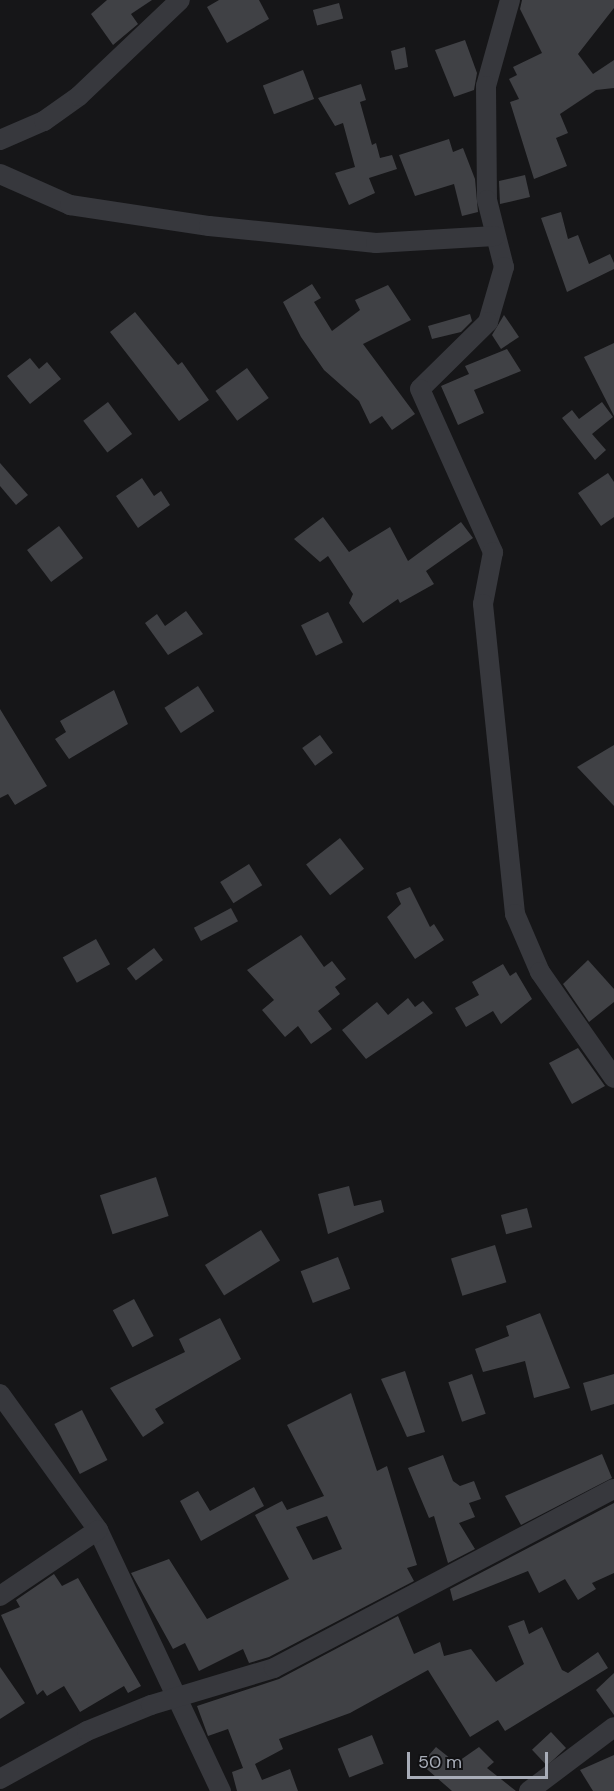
<!DOCTYPE html>
<html>
<head>
<meta charset="utf-8">
<style>
	body { margin:0 }
	#map { position:relative; width:614px; height:1791px; overflow:hidden; background:#161618; font-family:"DM Sans",sans-serif }
	div>[style] { position:absolute }
	[style*='--x'] { left:calc(var(--x)*1px); top:calc(var(--y)*1px); width:calc(var(--w)*1px); rotate:calc(var(--a)*1deg) }
	.building>* { inset:0; background:#404145; transform-origin:0 0 }
	.minor>* { height:20px; margin:-10px; padding:0 10px; transform-origin:10px; border-radius:10px; background:#37383d }
	span { translate:-50% -50%; white-space:nowrap; text-align:center; line-height:1.15; -webkit-text-stroke:4.5px #111113; paint-order:stroke }
	.scale { position:absolute; left:407px; top:1752px; width:141px; height:27px; box-sizing:border-box; border:3px solid #a8adb8; border-top:0; padding-left:8px; font-size:18px; line-height:21px; white-space:nowrap; color:#a8adb8; -webkit-text-stroke:4px #111113; paint-order:stroke }
</style>
</head>
<body>
<div id="map">
	<div class="building">
		<div style="clip-path:polygon(107px 0,152px 0,131px 14px,138px 24px,113px 45px,91px 14px)"></div>
		<div style="clip-path:polygon(219px 0,259px 0,269px 19px,227px 43px,207px 7px)"></div>
		<div style="clip-path:polygon(522px 0,614px 0,614px 8px,578px 54px,593px 74px,614px 60px,614px 88px,596px 90px,560px 114px,568px 133px,556px 138px,567px 166px,534px 179px,510px 102px,519px 99px,509px 79px,517px 75px,513px 67px,542px 53px,520px 9px)"></div>
		<div style="left:339px;top:3px;width:16px;height:27px;rotate:75deg"></div>
		<div style="clip-path:polygon(465px 40px,477px 73px,474px 90px,454px 97px,435px 50px)"></div>
		<div style="clip-path:polygon(405px 47px,408px 67px,395px 70px,391px 51px)"></div>
		<div style="left:303px;top:70px;width:31px;height:43px;rotate:69deg"></div>
		<div style="clip-path:polygon(361px 84px,366px 100px,360px 102px,372px 145px,376px 143px,380px 158px,392px 155px,397px 169px,369px 178px,375px 193px,349px 205px,335px 173px,355px 167px,343px 123px,335px 126px,318px 98px)"></div>
		<div style="clip-path:polygon(449px 139px,453px 152px,463px 148px,475px 179px,478px 212px,462px 216px,454px 184px,415px 196px,399px 155px)"></div>
		<div style="clip-path:polygon(525px 175px,530px 197px,500px 204px,499px 181px)"></div>
		<div style="clip-path:polygon(561px 212px,568px 239px,578px 235px,589px 264px,610px 254px,614px 263px,614px 269px,567px 292px,541px 218px)"></div>
		<div style="clip-path:polygon(312px 284px,321px 298px,314px 302px,332px 331px,360px 310px,355px 300px,388px 285px,411px 320px,363px 344px,415px 414px,392px 430px,382px 416px,370px 424px,359px 401px,324px 370px,301px 337px,283px 302px)"></div>
		<div style="clip-path:polygon(135px 312px,178px 365px,182px 362px,209px 400px,179px 421px,110px 332px)"></div>
		<div style="clip-path:polygon(470px 314px,472px 321px,461px 332px,432px 339px,428px 326px)"></div>
		<div style="clip-path:polygon(504px 315px,519px 337px,501px 349px,492px 335px)"></div>
		<div style="clip-path:polygon(614px 343px,614px 416px,584px 357px)"></div>
		<div style="clip-path:polygon(507px 349px,521px 371px,474px 390px,484px 413px,458px 425px,441px 386px,469px 374px,465px 366px)"></div>
		<div style="clip-path:polygon(30px 358px,39px 369px,47px 362px,61px 379px,30px 404px,7px 376px)"></div>
		<div style="left:247px;top:368px;width:37px;height:39px;rotate:54deg"></div>
		<div style="left:108px;top:402px;width:40px;height:31px;rotate:53deg"></div>
		<div style="clip-path:polygon(602px 402px,613px 417px,592px 434px,606px 450px,595px 460px,562px 418px,572px 410px,579px 419px)"></div>
		<div style="clip-path:polygon(0 463px,28px 495px,16px 505px,0 486px)"></div>
		<div style="clip-path:polygon(608px 473px,614px 482px,614px 517px,601px 526px,578px 493px)"></div>
		<div style="clip-path:polygon(142px 478px,154px 496px,161px 491px,170px 505px,138px 528px,116px 496px)"></div>
		<div style="clip-path:polygon(323px 517px,349px 552px,390px 527px,408px 561px,461px 522px,473px 538px,426px 571px,434px 584px,400px 603px,398px 599px,363px 623px,349px 603px,353px 594px,328px 556px,320px 562px,294px 539px)"></div>
		<div style="left:59px;top:526px;width:40px;height:40px;rotate:53deg"></div>
		<div style="clip-path:polygon(186px 611px,203px 634px,168px 655px,145px 623px,157px 614px,165px 626px)"></div>
		<div style="left:328px;top:612px;width:34px;height:30px;rotate:64deg"></div>
		<div style="left:198px;top:686px;width:30px;height:40px;rotate:57deg"></div>
		<div style="clip-path:polygon(114px 690px,128px 724px,69px 759px,55px 739px,66px 732px,60px 721px)"></div>
		<div style="clip-path:polygon(0 709px,47px 786px,15px 805px,8px 794px,0 798px)"></div>
		<div style="left:320px;top:735px;width:22px;height:22px;rotate:54deg"></div>
		<div style="clip-path:polygon(614px 745px,614px 806px,577px 767px)"></div>
		<div style="left:340px;top:838px;width:39px;height:43px;rotate:52deg"></div>
		<div style="left:249px;top:864px;width:25px;height:34px;rotate:58deg"></div>
		<div style="clip-path:polygon(410px 887px,430px 927px,434px 924px,444px 940px,415px 959px,387px 917px,401px 904px,396px 893px)"></div>
		<div style="left:231px;top:908px;width:15px;height:42px;rotate:62deg"></div>
		<div style="clip-path:polygon(301px 935px,324px 967px,332px 961px,346px 979px,335px 987px,340px 994px,318px 1011px,332px 1029px,311px 1044px,298px 1026px,285px 1037px,262px 1010px,274px 1000px,247px 970px)"></div>
		<div style="left:96px;top:939px;width:29px;height:38px;rotate:61deg"></div>
		<div style="left:154px;top:948px;width:15px;height:34px;rotate:53deg"></div>
		<div style="clip-path:polygon(588px 960px,614px 989px,614px 1002px,589px 1022px,563px 984px)"></div>
		<div style="clip-path:polygon(503px 964px,510px 976px,516px 972px,532px 999px,501px 1024px,493px 1011px,466px 1027px,455px 1008px,479px 995px,472px 982px)"></div>
		<div style="clip-path:polygon(408px 998px,415px 1007px,423px 1001px,433px 1013px,366px 1059px,342px 1030px,377px 1002px,388px 1015px)"></div>
		<div style="clip-path:polygon(578px 1048px,605px 1086px,572px 1104px,549px 1063px)"></div>
		<div style="left:156px;top:1177px;width:41px;height:59px;rotate:72deg"></div>
		<div style="clip-path:polygon(349px 1186px,354px 1206px,381px 1200px,384px 1212px,328px 1234px,318px 1194px)"></div>
		<div style="left:527px;top:1208px;width:20px;height:27px;rotate:75deg"></div>
		<div style="left:261px;top:1230px;width:36px;height:66px;rotate:58deg"></div>
		<div style="left:495px;top:1245px;width:39px;height:46px;rotate:73deg"></div>
		<div style="left:338px;top:1257px;width:34px;height:40px;rotate:69deg"></div>
		<div style="left:134px;top:1299px;width:42px;height:24px;rotate:62deg"></div>
		<div style="clip-path:polygon(540px 1313px,570px 1388px,534px 1398px,525px 1361px,483px 1372px,475px 1349px,509px 1336px,506px 1326px)"></div>
		<div style="clip-path:polygon(220px 1318px,241px 1359px,155px 1409px,164px 1423px,143px 1437px,110px 1388px,185px 1352px,179px 1339px)"></div>
		<div style="clip-path:polygon(405px 1371px,425px 1432px,407px 1437px,381px 1379px)"></div>
		<div style="left:472px;top:1374px;width:42px;height:25px;rotate:71deg"></div>
		<div style="clip-path:polygon(614px 1374px,614px 1404px,591px 1411px,583px 1383px)"></div>
		<div style="clip-path:polygon(evenodd,351px 1393px,377px 1471px,387px 1466px,417px 1565px,407px 1568px,414px 1581px,269px 1657px,249px 1663px,243px 1649px,199px 1671px,185px 1643px,173px 1649px,131px 1573px,169px 1559px,207px 1619px,289px 1579px,255px 1515px,282px 1501px,287px 1510px,324px 1496px,287px 1425px,351px 1393px,327px 1516px,342px 1549px,313px 1560px,296px 1527px,327px 1516px)"></div>
		<div style="left:82px;top:1410px;width:56px;height:31px;rotate:63deg"></div>
		<div style="clip-path:polygon(602px 1454px,612px 1478px,521px 1525px,505px 1496px)"></div>
		<div style="clip-path:polygon(443px 1455px,453px 1481px,460px 1486px,474px 1481px,481px 1499px,469px 1503px,475px 1517px,459px 1523px,475px 1549px,448px 1563px,434px 1516px,429px 1518px,408px 1468px)"></div>
		<div style="clip-path:polygon(254px 1487px,264px 1506px,201px 1541px,180px 1501px,198px 1491px,210px 1511px)"></div>
		<div style="clip-path:polygon(614px 1503px,614px 1573px,592px 1583px,596px 1589px,578px 1600px,565px 1579px,539px 1593px,528px 1571px,453px 1601px,450px 1589px)"></div>
		<div style="clip-path:polygon(54px 1574px,62px 1586px,78px 1578px,141px 1686px,128px 1693px,124px 1686px,80px 1712px,64px 1686px,47px 1696px,43px 1690px,37px 1695px,1px 1615px,20px 1607px,16px 1600px)"></div>
		<div style="clip-path:polygon(398px 1616px,414px 1654px,440px 1642px,444px 1656px,471px 1649px,496px 1682px,524px 1664px,508px 1626px,524px 1620px,529px 1634px,542px 1627px,562px 1670px,568px 1673px,598px 1652px,608px 1668px,505px 1731px,498px 1720px,470px 1737px,428px 1670px,350px 1713px,279px 1739px,283px 1749px,255px 1764px,262px 1780px,290px 1769px,298px 1791px,237px 1791px,232px 1772px,243px 1768px,228px 1729px,208px 1736px,197px 1706px,279px 1679px)"></div>
		<div style="clip-path:polygon(0 1667px,25px 1703px,0 1719px)"></div>
		<div style="clip-path:polygon(614px 1673px,614px 1715px,596px 1690px)"></div>
		<div style="left:551px;top:1732px;width:22px;height:26px;rotate:47deg"></div>
		<div style="left:372px;top:1735px;width:31px;height:37px;rotate:68deg"></div>
		<div style="clip-path:polygon(436px 1747px,456px 1763px,479px 1747px,494px 1762px,487px 1768px,516px 1791px,452px 1791px,421px 1764px)"></div>
		<div style="clip-path:polygon(614px 1755px,614px 1791px,593px 1791px,580px 1770px)"></div>
	</div>
	<div class="minor">
		<div style="--x:510;--y:0;--w:89;--a:105.6"></div>
		<div style="--x:486;--y:86;--w:114;--a:89.5"></div>
		<div style="--x:487;--y:200;--w:69;--a:75.8"></div>
		<div style="--x:504;--y:267;--w:57;--a:106.2"></div>
		<div style="--x:488;--y:322;--w:95;--a:135.4"></div>
		<div style="--x:420;--y:389;--w:179;--a:65.9"></div>
		<div style="--x:493;--y:552;--w:53;--a:100.9"></div>
		<div style="--x:483;--y:604;--w:312;--a:84.1"></div>
		<div style="--x:515;--y:914;--w:63;--a:66.7"></div>
		<div style="--x:540;--y:972;--w:129;--a:55.1"></div>
		<div style="--x:0;--y:140;--w:48;--a:-23.4"></div>
		<div style="--x:44;--y:121;--w:43;--a:-35.5"></div>
		<div style="--x:79;--y:96;--w:139;--a:-43.5"></div>
		<div style="--x:0;--y:174;--w:77;--a:23.9"></div>
		<div style="--x:70;--y:205;--w:141;--a:8.6"></div>
		<div style="--x:209;--y:226;--w:168;--a:5.8"></div>
		<div style="--x:376;--y:243;--w:119;--a:-3.4"></div>
		<div style="--x:0;--y:1394;--w:168;--a:54.2"></div>
		<div style="--x:98;--y:1530;--w:289;--a:64.8"></div>
		<div style="--x:0;--y:1596;--w:118;--a:-34"></div>
		<div style="--x:0;--y:1779;--w:99;--a:-28.9"></div>
		<div style="--x:87;--y:1731;--w:69;--a:-22.1"></div>
		<div style="--x:151;--y:1705;--w:128;--a:-16.7"></div>
		<div style="--x:274;--y:1668;--w:384;--a:-27.8"></div>
		<div style="--x:529;--y:1791;--w:106;--a:-37"></div>
	</div>
	<div class="scale">50 m</div>
</div>
</body>
</html>
